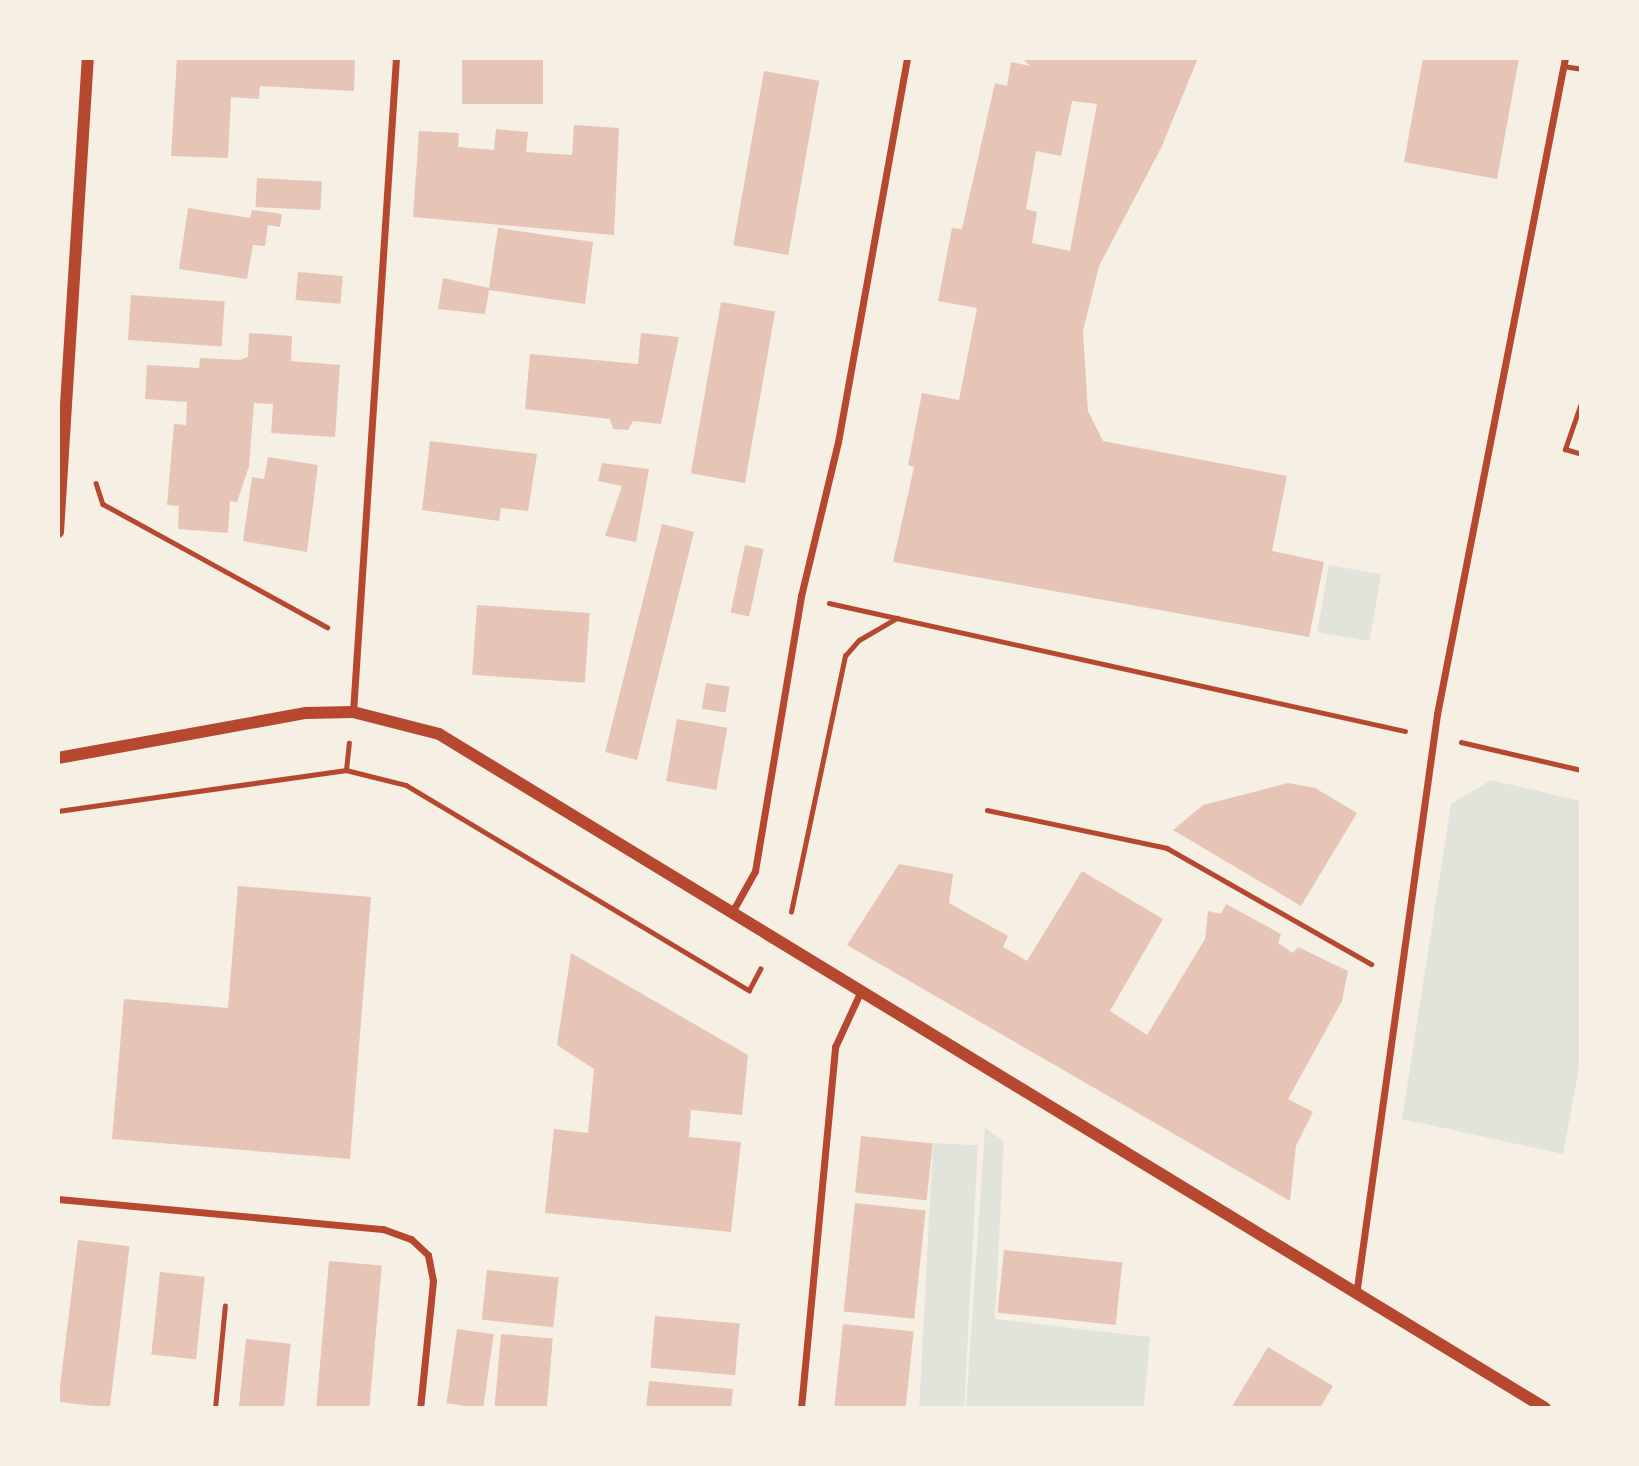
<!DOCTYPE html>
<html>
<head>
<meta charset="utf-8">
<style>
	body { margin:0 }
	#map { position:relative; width:1639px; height:1466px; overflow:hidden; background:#f6efe4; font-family:Helvetica,sans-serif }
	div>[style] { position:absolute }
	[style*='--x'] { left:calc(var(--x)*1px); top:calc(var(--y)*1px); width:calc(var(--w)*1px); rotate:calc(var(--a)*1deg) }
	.green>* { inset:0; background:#e2e4dc; transform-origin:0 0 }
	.building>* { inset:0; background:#e6c5b7; transform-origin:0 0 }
	.path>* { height:4.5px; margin:-2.25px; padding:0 2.25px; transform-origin:2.25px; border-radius:2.25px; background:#b5482f }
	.service>* { height:5px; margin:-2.5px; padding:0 2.5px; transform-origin:2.5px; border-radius:2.5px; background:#b5482f }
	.minor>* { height:7px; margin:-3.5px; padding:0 3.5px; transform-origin:3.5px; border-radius:3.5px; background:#b5482f }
	.tertiary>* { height:12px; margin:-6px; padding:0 6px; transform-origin:6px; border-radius:6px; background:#b5482f }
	span { translate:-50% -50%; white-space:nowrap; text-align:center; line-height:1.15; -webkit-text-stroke:5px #f6efe4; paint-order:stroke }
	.frame { position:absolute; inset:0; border:60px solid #f6efe4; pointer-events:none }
</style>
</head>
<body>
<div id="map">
	<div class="green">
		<div style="left:1329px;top:565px;width:53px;height:68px;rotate:10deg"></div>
		<div style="clip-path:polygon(1491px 780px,1581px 801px,1581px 1057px,1563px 1154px,1402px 1119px,1451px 804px)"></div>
		<div style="clip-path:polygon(985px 1128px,1004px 1141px,995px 1319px,1150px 1337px,1144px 1408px,966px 1408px)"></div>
		<div style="left:933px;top:1143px;width:45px;height:266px;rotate:3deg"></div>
	</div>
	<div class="building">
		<div style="clip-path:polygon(177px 58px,355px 58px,354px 91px,260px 86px,259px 99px,231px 97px,228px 158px,171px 156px)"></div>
		<div style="left:462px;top:58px;width:81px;height:46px"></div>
		<div style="clip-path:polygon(evenodd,1022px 58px,1198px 58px,1162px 146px,1099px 266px,1083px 331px,1088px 411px,1103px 441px,1287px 476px,1272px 551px,1324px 562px,1309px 637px,893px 562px,914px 467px,908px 465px,922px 393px,959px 400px,977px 308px,938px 301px,952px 228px,962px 229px,995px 83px,1007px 86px,1011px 62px,1030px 66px,1022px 58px,1072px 101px,1097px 104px,1070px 251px,1032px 243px,1037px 212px,1026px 209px,1036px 151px,1061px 156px,1072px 101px)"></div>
		<div style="clip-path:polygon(1423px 58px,1519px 58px,1497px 179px,1404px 162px)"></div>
		<div style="left:764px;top:71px;width:56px;height:177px;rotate:10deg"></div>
		<div style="clip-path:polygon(574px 125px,619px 128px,614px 235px,413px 217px,419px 131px,459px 133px,458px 147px,494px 150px,496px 129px,528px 132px,526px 152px,572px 155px)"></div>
		<div style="left:257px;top:178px;width:65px;height:29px;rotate:3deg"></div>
		<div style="clip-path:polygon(188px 208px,250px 218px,252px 210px,282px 214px,280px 227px,268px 225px,265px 246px,253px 245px,247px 279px,179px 269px)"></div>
		<div style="clip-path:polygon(498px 228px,593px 242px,585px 304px,489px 290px,485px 314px,438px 309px,443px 278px,489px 288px)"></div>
		<div style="left:298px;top:272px;width:45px;height:28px;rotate:5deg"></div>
		<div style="left:131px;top:295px;width:94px;height:45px;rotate:4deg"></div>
		<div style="left:721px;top:302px;width:55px;height:174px;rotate:10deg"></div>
		<div style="clip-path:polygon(249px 333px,292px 336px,291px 361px,340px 365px,335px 437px,271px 433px,273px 404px,254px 403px,249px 466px,237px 502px,230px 501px,228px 533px,178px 529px,179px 506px,167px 505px,174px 424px,186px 425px,187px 402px,145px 399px,147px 365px,199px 368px,200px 358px,240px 360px,248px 357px)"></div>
		<div style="clip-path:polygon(641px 333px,679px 337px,661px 424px,633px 421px,628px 430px,613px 429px,610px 419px,525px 409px,530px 354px,638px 364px)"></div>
		<div style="clip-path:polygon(430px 441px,537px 454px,528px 511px,501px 508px,499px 521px,422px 510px)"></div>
		<div style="clip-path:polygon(268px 457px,318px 465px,307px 552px,243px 541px,252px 477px,264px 479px)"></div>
		<div style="clip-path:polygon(602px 463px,649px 469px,636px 542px,605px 536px,622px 486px,598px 481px)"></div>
		<div style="left:662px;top:524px;width:33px;height:235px;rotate:14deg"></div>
		<div style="left:745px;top:545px;width:19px;height:69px;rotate:12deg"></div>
		<div style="left:477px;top:605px;width:113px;height:70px;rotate:4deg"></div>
		<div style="left:706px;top:683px;width:24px;height:26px;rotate:9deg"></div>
		<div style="left:677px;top:719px;width:51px;height:63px;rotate:10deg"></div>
		<div style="clip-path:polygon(1288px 783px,1315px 788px,1357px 813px,1301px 906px,1173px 830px,1203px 805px)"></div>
		<div style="clip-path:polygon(899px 864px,953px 874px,949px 903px,1008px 936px,1003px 947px,1027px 961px,1082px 871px,1163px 919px,1110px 1011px,1147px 1035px,1205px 939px,1208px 911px,1221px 914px,1226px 904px,1281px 934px,1278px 943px,1293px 953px,1298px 947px,1348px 971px,1342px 1001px,1288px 1099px,1313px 1112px,1296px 1146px,1290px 1201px,847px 945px)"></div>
		<div style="clip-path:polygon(238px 886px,371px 897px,350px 1159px,112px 1139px,124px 999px,228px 1008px)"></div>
		<div style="clip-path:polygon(571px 953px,748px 1055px,742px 1115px,691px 1110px,689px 1137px,741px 1142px,731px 1232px,545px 1213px,554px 1129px,588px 1133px,594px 1069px,557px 1045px)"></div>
		<div style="left:861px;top:1136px;width:72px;height:57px;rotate:6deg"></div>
		<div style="left:855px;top:1203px;width:71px;height:109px;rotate:6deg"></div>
		<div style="left:78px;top:1240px;width:52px;height:163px;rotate:7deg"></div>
		<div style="left:1004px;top:1250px;width:119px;height:63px;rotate:6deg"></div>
		<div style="left:329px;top:1261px;width:53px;height:148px;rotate:5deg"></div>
		<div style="left:487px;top:1270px;width:72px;height:50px;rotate:6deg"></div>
		<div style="left:160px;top:1272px;width:45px;height:83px;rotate:6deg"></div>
		<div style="left:655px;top:1316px;width:85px;height:52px;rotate:5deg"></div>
		<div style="left:843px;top:1324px;width:71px;height:84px;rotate:6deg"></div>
		<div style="left:457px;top:1329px;width:37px;height:75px;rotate:8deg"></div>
		<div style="left:501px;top:1334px;width:52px;height:74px;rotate:5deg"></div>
		<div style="left:246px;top:1339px;width:45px;height:69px;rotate:6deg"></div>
		<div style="clip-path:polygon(1268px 1347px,1333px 1386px,1320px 1408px,1231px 1408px)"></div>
		<div style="clip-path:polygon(649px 1381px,733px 1389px,731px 1408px,646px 1408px)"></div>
	</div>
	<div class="path">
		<div style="--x:96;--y:483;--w:22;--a:72"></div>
		<div style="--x:103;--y:504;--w:256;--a:28.8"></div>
		<div style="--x:829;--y:603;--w:590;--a:12.53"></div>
		<div style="--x:1461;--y:742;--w:123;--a:13.1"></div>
		<div style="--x:346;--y:770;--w:27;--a:-84"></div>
		<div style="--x:987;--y:810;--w:184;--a:11.9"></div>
		<div style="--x:1167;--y:848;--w:235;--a:29.6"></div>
		<div style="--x:58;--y:811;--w:291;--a:-8.1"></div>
		<div style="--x:346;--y:770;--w:62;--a:14"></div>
		<div style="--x:406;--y:785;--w:400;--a:30.9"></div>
		<div style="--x:749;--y:990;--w:24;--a:-62"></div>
		<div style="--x:791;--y:912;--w:262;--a:-78.1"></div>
		<div style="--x:845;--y:656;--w:21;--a:-49"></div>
		<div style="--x:859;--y:640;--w:44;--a:-30.1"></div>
	</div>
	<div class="service">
		<div style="--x:1563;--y:66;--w:18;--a:9"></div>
		<div style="--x:1581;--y:403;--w:49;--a:109.2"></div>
		<div style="--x:1565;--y:449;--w:17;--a:17"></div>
		<div style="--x:215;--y:1408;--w:103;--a:-84.5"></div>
	</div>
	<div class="minor">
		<div style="--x:353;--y:712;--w:655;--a:-86.24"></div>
		<div style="--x:731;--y:914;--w:49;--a:-60.8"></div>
		<div style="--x:755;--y:871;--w:279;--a:-80.5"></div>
		<div style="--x:801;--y:596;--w:158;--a:-76.5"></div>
		<div style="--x:838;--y:442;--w:390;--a:-79.8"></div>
		<div style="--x:58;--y:1199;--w:326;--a:5.3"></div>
		<div style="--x:383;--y:1229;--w:30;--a:20"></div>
		<div style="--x:411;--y:1239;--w:23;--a:43"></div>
		<div style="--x:428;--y:1255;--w:26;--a:79"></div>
		<div style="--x:433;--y:1281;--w:128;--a:95.8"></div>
		<div style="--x:1356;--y:1295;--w:587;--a:-82.06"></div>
		<div style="--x:1437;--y:714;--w:668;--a:-78.96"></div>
		<div style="--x:801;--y:1408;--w:363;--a:-84.6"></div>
		<div style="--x:835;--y:1047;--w:60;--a:-65.2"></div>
	</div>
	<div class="tertiary">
		<div style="--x:58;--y:532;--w:475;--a:-86.4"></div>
		<div style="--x:58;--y:758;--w:252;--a:-10.3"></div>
		<div style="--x:306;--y:713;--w:47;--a:-1.2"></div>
		<div style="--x:353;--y:712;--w:89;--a:14.3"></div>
		<div style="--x:439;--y:734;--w:1295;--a:31.36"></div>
	</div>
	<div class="frame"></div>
</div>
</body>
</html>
